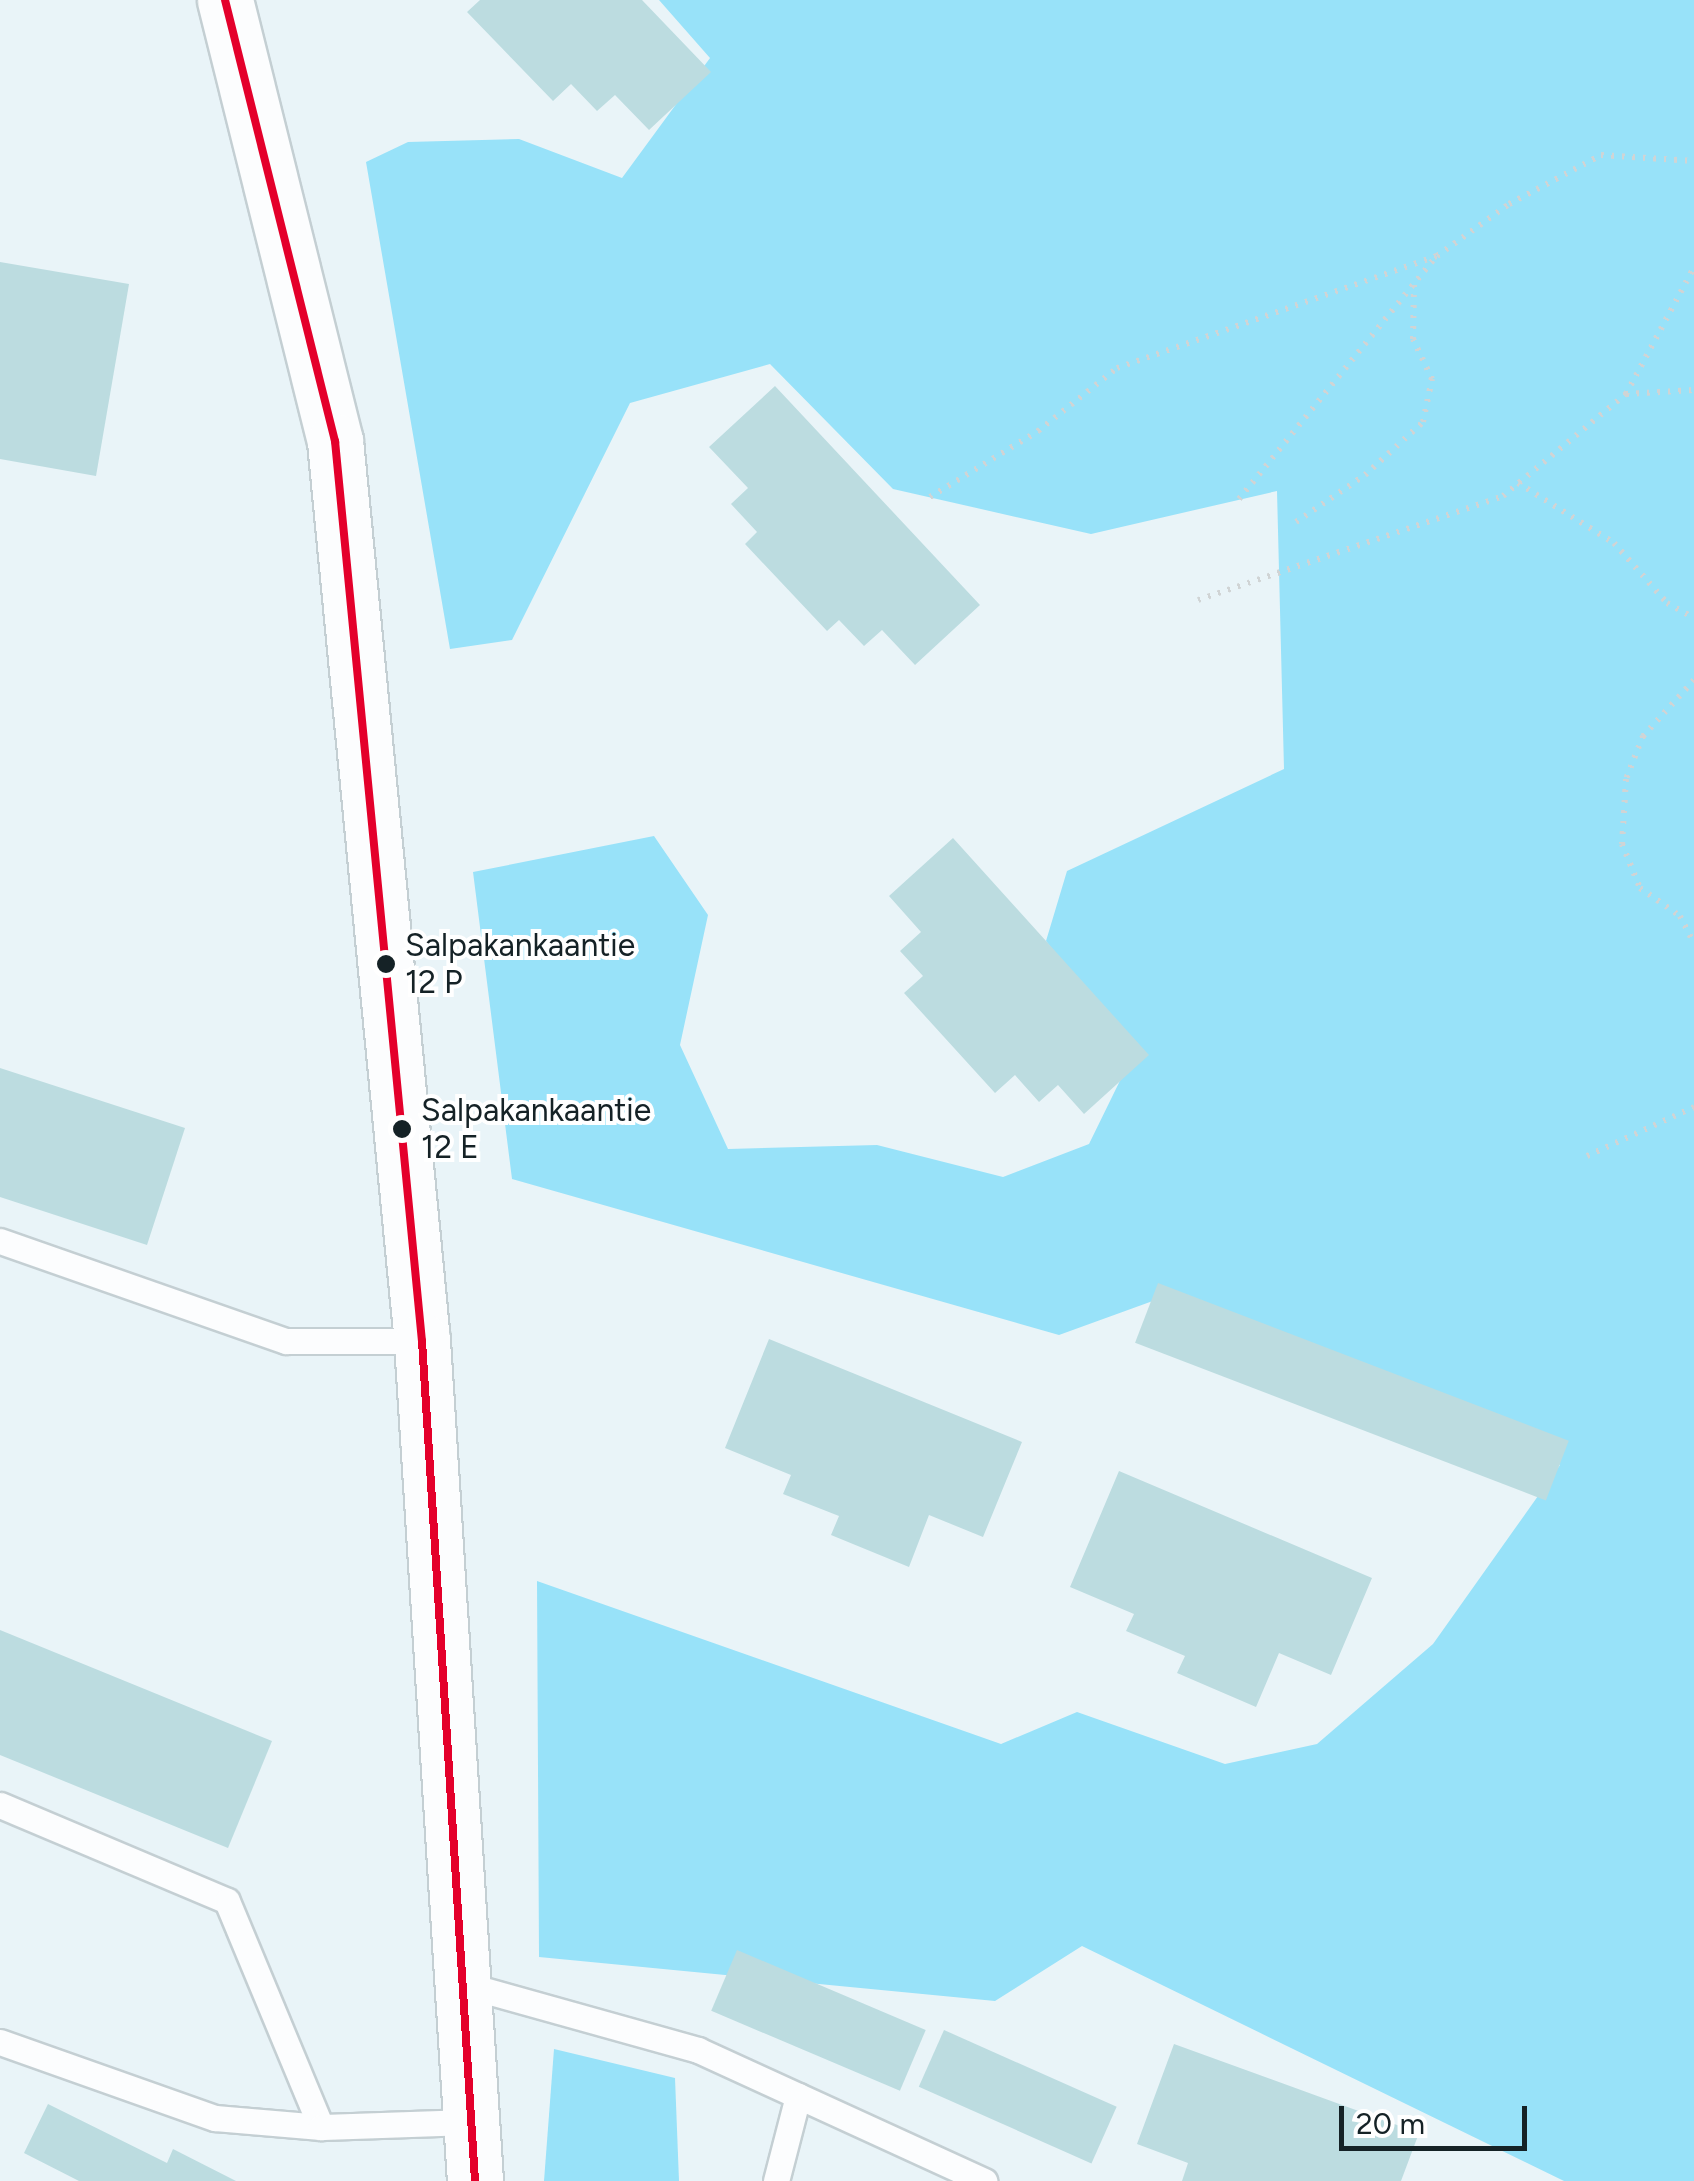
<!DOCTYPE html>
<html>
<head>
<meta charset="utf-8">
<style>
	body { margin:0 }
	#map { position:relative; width:1694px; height:2181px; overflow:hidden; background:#e9f4f8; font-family:Figtree,sans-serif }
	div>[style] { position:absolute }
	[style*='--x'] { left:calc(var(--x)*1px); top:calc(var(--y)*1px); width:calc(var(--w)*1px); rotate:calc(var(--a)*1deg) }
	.forest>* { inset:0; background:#98e2f9 }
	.building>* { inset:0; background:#bcdce0; transform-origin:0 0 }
	.path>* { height:6px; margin-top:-3px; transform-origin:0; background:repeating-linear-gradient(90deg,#d0d4d5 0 2.5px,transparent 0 10.5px) }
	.roads { filter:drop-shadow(2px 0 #c4cfd3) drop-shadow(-2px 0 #c4cfd3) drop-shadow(0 2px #c4cfd3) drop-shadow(0 -2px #c4cfd3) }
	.lane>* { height:25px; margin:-12.5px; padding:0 12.5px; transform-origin:12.5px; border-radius:12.5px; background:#fcfdfe }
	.secondary>* { height:55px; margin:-27.5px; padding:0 27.5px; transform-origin:27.5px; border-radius:27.5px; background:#fcfdfe }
	.bus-1>* { height:8px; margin:-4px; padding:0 4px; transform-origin:4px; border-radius:4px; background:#e4002b }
	.dots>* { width:28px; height:28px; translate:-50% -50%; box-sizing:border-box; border:5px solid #fff; border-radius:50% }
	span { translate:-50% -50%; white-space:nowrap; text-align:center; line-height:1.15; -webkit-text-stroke:8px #fff; paint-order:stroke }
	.bus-label { font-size:32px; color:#152226 }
	.left { translate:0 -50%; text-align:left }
	.scale { position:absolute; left:1339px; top:2106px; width:188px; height:45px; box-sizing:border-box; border:5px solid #152226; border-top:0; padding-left:12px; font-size:30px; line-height:35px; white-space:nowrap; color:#152226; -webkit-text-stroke:8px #fff; paint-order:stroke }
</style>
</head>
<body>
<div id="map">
	<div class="forest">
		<div style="clip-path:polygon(659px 0,1694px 0,1694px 2181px,1564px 2181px,1082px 1946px,995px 2001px,539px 1957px,537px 1581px,1001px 1744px,1077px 1712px,1225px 1764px,1317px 1744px,1433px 1644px,1560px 1465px,1161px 1298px,1059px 1335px,512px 1179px,473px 872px,654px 836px,708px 915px,680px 1045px,728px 1149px,877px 1145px,1003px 1177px,1089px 1144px,1134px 1052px,1046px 941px,1067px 871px,1284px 769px,1277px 491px,1091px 534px,893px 489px,770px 364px,630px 403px,512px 640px,450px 649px,366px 162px,408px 142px,519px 139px,622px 178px,710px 58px)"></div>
		<div style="clip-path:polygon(554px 2049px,675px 2078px,679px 2181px,544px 2181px)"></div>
	</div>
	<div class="building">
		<div style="clip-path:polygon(480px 0,642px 0,711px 72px,649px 130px,615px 95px,597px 111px,571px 84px,553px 101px,467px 12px)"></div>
		<div style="clip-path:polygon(0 262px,129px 284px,96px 476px,0 459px)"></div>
		<div style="clip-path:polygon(775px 386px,980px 605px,915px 665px,882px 630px,864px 646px,839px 620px,827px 631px,745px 544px,757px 532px,731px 504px,748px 488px,709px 447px)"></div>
		<div style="clip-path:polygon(953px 838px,1149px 1055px,1084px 1114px,1058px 1085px,1039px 1102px,1015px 1075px,995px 1093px,904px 993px,923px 976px,900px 951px,921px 932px,889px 896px)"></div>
		<div style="clip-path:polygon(0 1068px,185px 1128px,147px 1245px,0 1197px)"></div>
		<div style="left:1158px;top:1283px;width:440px;height:64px;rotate:21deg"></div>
		<div style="clip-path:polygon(769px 1339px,1022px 1442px,983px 1537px,929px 1515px,909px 1567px,831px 1535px,839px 1516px,783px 1494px,791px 1475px,725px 1448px)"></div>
		<div style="clip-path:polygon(1119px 1471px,1372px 1578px,1331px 1675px,1279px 1653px,1256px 1707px,1177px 1673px,1185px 1656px,1126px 1631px,1134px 1614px,1070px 1587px)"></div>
		<div style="clip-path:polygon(0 1630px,272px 1741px,228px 1848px,0 1755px)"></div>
		<div style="left:737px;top:1950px;width:205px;height:66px;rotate:23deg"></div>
		<div style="left:944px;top:2030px;width:189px;height:62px;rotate:24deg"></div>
		<div style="clip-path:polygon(1174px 2044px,1419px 2133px,1401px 2181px,1182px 2181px,1188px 2163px,1137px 2144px)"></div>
		<div style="clip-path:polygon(48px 2104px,167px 2163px,173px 2149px,236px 2181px,79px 2181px,24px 2153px)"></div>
	</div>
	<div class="path">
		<div style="--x:1626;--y:394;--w:144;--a:-61.8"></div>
		<div style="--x:1518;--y:483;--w:113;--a:32"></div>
		<div style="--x:1614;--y:543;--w:80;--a:48.5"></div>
		<div style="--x:1667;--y:603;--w:31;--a:29"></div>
		<div style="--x:930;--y:497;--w:127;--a:-31.4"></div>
		<div style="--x:1038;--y:431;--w:101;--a:-38.6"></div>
		<div style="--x:1117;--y:368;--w:339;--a:-19.3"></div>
		<div style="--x:1437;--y:256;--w:89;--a:-35.8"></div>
		<div style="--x:1509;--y:204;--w:104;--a:-28"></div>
		<div style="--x:1601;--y:155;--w:93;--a:3.7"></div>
		<div style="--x:1239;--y:499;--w:312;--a:-50.9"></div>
		<div style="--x:1296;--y:522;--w:83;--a:-34.3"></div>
		<div style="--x:1365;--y:475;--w:79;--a:-42.4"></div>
		<div style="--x:1423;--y:422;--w:44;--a:-78.2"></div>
		<div style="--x:1432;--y:379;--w:44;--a:-115.4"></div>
		<div style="--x:1413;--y:339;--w:54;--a:-88.9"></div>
		<div style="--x:1198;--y:600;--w:322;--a:-18.8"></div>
		<div style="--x:1503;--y:496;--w:160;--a:-39.7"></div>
		<div style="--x:1626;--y:394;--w:68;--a:-3.4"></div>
		<div style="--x:1694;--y:680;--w:76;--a:132.3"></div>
		<div style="--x:1643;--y:736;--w:46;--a:111.6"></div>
		<div style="--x:1626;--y:779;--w:65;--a:93.5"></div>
		<div style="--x:1622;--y:844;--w:48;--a:67.8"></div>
		<div style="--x:1640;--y:888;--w:49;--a:35"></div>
		<div style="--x:1680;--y:916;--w:30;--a:63"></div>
		<div style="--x:1587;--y:1156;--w:118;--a:-24.6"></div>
	</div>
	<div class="roads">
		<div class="lane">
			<div style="--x:0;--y:1241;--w:303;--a:19.3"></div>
			<div style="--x:286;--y:1341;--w:136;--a:0"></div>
			<div style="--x:0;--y:1805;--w:246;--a:22.9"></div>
			<div style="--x:227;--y:1901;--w:245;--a:67.4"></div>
			<div style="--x:462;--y:1984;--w:245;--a:15.6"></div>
			<div style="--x:698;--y:2050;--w:315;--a:24.6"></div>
			<div style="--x:0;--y:2042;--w:228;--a:19.5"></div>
			<div style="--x:215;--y:2118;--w:106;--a:4.9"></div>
			<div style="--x:321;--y:2127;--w:150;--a:-1.9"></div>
			<div style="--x:776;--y:2181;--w:88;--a:-75.5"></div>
		</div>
		<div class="secondary">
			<div style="--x:225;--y:0;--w:455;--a:76"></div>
			<div style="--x:335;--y:441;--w:904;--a:84.48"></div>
			<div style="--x:422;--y:1341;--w:842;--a:86.39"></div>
		</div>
	</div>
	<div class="bus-1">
		<div style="--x:225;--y:0;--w:455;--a:76"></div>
		<div style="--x:335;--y:441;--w:904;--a:84.48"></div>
		<div style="--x:422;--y:1341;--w:842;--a:86.39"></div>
	</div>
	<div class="dots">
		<div style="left:386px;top:964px;background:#152226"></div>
		<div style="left:402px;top:1129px;background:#152226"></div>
	</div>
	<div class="bus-label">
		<span class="left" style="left:405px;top:964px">Salpakankaantie<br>12 P</span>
		<span class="left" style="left:421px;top:1129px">Salpakankaantie<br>12 E</span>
	</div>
	<div class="scale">20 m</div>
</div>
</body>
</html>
